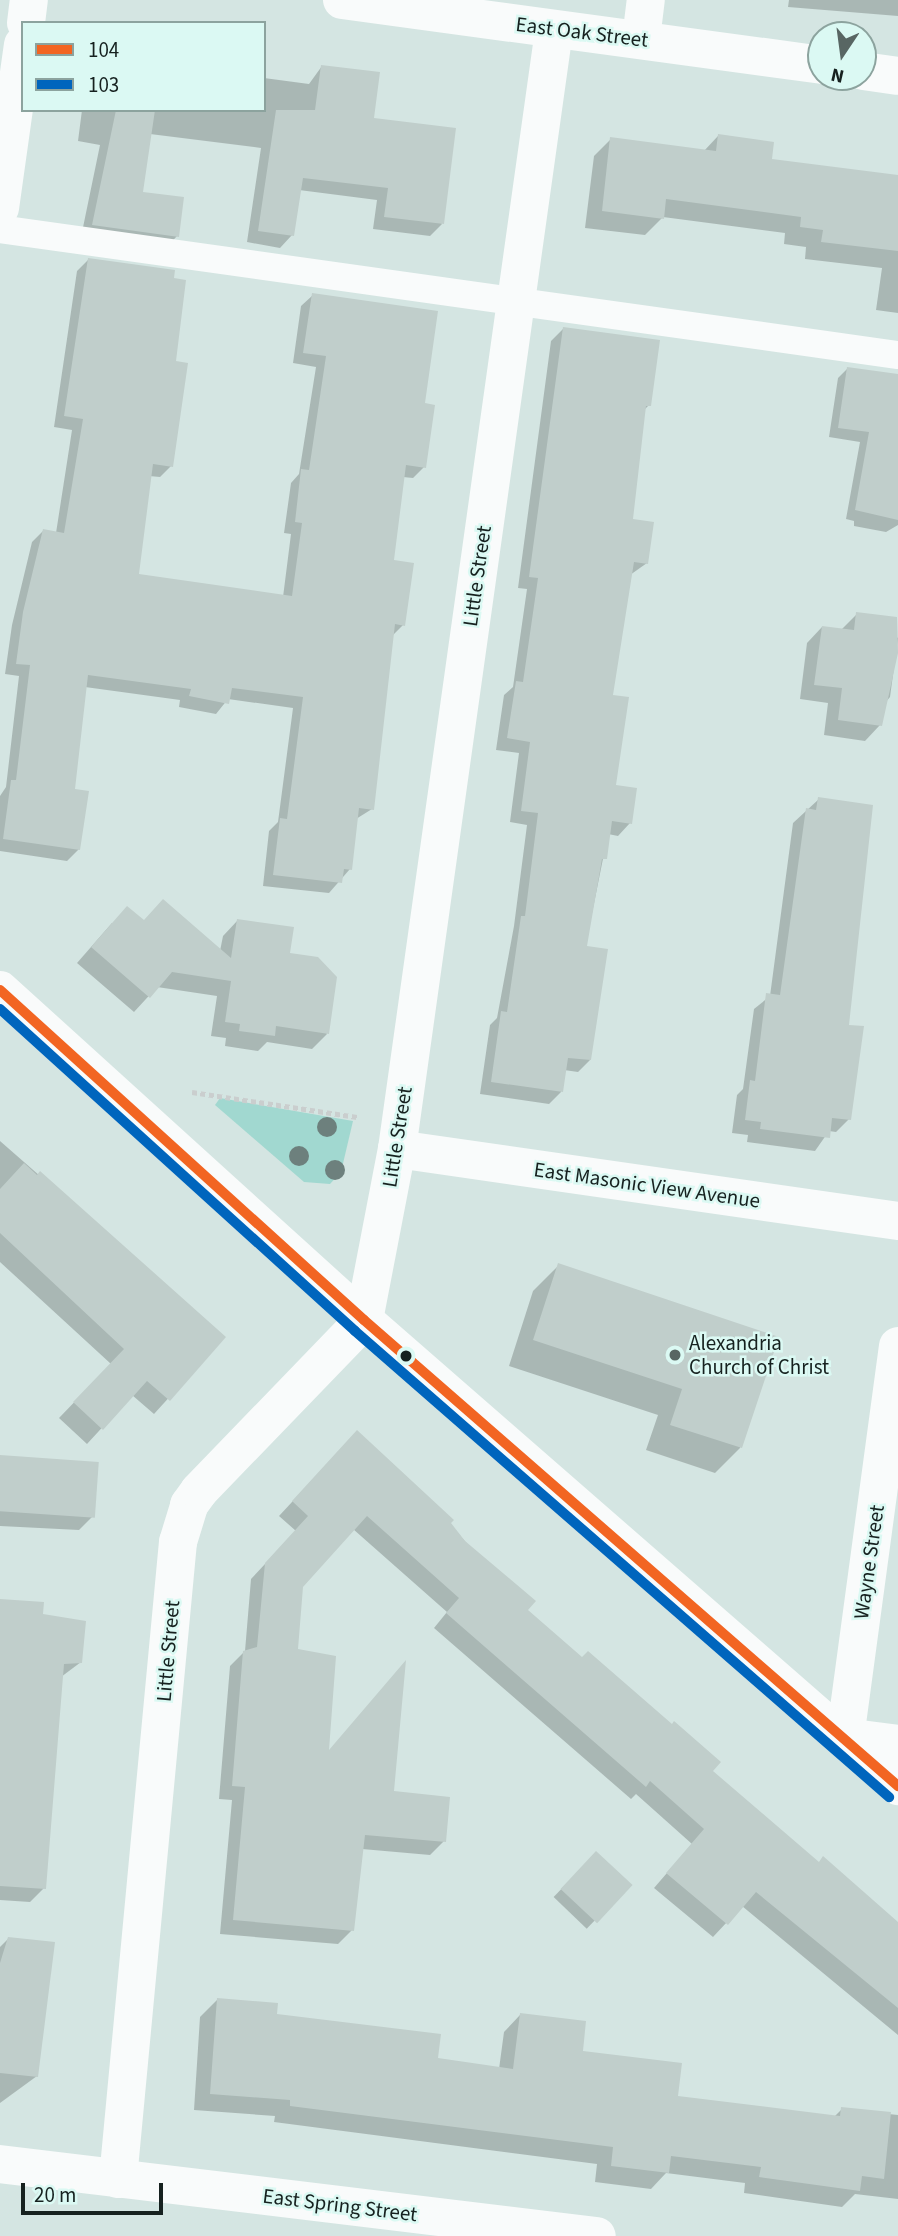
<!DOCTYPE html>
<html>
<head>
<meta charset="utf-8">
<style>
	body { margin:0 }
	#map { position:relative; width:898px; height:2236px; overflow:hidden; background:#d4e5e2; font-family:"Source Sans 3",sans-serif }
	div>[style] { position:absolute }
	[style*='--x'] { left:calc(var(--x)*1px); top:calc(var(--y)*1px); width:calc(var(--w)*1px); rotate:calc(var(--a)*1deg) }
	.green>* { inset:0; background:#a1d8d0 }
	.shadow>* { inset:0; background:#0003; transform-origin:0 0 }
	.building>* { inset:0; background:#c0cecb; transform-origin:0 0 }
	.path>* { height:4.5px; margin-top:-2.25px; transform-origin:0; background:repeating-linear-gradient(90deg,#cacece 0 5px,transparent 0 8.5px) }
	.lane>* { height:28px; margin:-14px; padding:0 14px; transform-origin:14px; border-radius:14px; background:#f9fbfb }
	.street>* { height:38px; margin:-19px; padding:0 19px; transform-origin:19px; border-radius:19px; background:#f9fbfb }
	.secondary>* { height:38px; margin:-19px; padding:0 19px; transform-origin:19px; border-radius:19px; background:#f9fbfb }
	.bus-1>* { height:10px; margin:-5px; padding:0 5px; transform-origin:5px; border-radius:5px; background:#f26522 }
	.bus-2>* { height:10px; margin:-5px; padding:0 5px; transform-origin:5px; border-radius:5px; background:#0065bd }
	.trees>* { width:20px; height:20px; margin:-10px; border-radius:50%; background:#6d807d }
	.dots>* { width:19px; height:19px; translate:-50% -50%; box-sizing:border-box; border:4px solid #dbf9f3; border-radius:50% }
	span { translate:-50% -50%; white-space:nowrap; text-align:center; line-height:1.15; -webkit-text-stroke:5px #dbf9f3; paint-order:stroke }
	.street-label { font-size:21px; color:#16211f }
	.poi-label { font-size:21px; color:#16211f }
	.left { translate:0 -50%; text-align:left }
	.legend { position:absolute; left:21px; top:21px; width:245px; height:91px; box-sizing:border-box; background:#dbf9f3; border:2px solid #8ca39e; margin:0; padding:9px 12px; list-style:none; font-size:21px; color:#16211f }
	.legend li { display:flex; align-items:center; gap:14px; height:35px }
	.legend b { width:35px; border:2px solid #8ca39e }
	.north { position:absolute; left:807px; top:21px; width:70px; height:70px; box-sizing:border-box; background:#dbf9f3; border:2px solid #8ca39e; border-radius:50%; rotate:193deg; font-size:19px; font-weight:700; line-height:28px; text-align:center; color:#16211f }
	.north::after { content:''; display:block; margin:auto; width:24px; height:32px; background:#586663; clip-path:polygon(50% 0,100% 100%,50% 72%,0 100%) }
	.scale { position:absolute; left:21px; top:2183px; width:142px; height:32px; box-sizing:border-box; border:4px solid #16211f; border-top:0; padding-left:9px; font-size:21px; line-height:24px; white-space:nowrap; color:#16211f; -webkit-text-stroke:5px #dbf9f3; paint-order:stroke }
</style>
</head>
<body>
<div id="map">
	<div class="green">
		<div style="clip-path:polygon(220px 1098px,353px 1121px,341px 1172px,330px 1184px,304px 1182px,215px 1105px)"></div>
	</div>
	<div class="shadow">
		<div style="clip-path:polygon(789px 0,898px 0,898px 16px,788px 7px)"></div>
		<div style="clip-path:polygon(322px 66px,372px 119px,442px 224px,430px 236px,373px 229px,377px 200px,299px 190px,292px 235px,280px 248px,247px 242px,261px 148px,150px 134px,141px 193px,177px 236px,165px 249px,81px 237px,100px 145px,78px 141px,82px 110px,264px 110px,264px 78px,309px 84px)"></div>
		<div style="clip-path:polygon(718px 136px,770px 161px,898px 177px,898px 313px,876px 310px,882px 268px,805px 259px,806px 247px,784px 244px,785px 233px,663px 217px,645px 235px,585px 228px,594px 156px,611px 139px,703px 152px)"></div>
		<div style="clip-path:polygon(88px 260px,174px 363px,171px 466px,160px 477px,149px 476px,137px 575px,283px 597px,291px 534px,284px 533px,291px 483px,299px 474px,316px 367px,293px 363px,301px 306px,313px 295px,423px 405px,424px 467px,413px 478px,403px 477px,392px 561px,403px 625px,392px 636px,372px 809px,356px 819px,350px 869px,329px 893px,263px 886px,269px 831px,278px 822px,293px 708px,228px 699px,216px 714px,179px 707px,180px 700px,85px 687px,73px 791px,79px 849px,67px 861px,0 851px,0 796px,6px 787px,19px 676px,5px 674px,12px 625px,32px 542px,44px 530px,56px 533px,72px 430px,54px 427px,77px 271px)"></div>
		<div style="clip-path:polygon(563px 329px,649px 405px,644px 410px,631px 521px,647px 563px,630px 575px,611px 697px,614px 787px,630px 823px,618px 836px,608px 834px,585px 948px,590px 1060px,578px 1072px,564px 1070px,561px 1092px,549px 1104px,480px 1094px,490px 1025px,497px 1018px,514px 926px,527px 825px,510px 822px,519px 753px,496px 750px,504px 695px,513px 687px,527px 589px,518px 588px,551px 341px)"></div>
		<div style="clip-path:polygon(848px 368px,898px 376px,898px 525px,886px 532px,854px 526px,854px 521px,846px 519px,860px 442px,829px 437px,838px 378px)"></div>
		<div style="clip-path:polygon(857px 614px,898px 638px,890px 697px,884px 704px,880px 725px,865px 741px,824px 735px,828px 703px,800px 699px,807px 643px,822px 627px,841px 630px)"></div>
		<div style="clip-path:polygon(819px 799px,847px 1026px,849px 1119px,836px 1132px,829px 1131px,815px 1151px,747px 1142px,748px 1135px,732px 1133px,737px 1095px,743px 1089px,754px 1009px,770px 996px,793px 823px)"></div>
		<div style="clip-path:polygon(238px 920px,288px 955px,327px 1034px,312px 1049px,267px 1042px,258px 1051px,225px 1046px,226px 1038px,211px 1036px,217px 996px,157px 987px,134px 1012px,77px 963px,112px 923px,143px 922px,220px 951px,223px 936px)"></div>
		<div style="clip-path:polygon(0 1141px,224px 1337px,154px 1414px,132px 1395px,87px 1444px,59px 1418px,111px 1364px,0 1262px)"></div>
		<div style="clip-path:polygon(559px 1265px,777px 1338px,740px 1448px,715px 1473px,646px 1450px,658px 1415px,509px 1366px,533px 1291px)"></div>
		<div style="clip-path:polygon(343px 1447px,449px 1523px,525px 1610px,818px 1864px,898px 1926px,898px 2035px,742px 1906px,713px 1937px,654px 1888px,692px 1844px,636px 1794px,631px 1799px,434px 1628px,447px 1612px,353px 1529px,301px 1586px,296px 1651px,327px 1753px,392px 1793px,444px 1841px,430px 1855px,362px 1849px,352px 1930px,338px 1944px,220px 1934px,232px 1800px,219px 1799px,230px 1666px,245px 1651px,251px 1579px,296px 1531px,279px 1516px)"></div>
		<div style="clip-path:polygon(0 1457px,94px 1515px,79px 1530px,0 1526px)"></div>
		<div style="clip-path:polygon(0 1602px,41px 1615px,81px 1662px,61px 1677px,44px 1888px,30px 1902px,0 1900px)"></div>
		<div style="left:596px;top:1853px;width:46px;height:61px;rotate:44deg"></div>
		<div style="clip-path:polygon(8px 1939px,37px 2076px,0 2103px,0 1947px)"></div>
		<div style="clip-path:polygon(217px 2000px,436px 2060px,499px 2069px,504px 2032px,520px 2015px,581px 2052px,676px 2098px,834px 2117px,842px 2109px,898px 2115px,898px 2199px,855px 2194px,842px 2207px,744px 2193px,745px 2183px,666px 2173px,651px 2189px,595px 2182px,597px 2164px,274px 2122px,275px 2116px,194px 2110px,200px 2017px)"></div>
	</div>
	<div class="building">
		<div style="clip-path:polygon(321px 65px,380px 72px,374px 118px,456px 128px,444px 224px,384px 217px,388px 188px,303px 178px,294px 236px,258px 231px,276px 110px,315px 110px)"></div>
		<div style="clip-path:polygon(116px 110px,155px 110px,143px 192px,184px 197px,179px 237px,92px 225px)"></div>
		<div style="clip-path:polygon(718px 134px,774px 142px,772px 159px,898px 175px,898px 251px,821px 242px,823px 230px,800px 227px,801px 217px,666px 199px,664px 219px,602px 211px,610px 137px,716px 151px)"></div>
		<div style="clip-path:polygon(88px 258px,175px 270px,174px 278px,186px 280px,176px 361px,188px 363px,173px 467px,153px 464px,139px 574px,292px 596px,302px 523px,295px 522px,301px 469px,309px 470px,326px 356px,303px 353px,312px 293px,438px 311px,425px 403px,435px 405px,426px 468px,406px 465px,394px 560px,414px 563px,405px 626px,395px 624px,374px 810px,359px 808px,352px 870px,344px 869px,342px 883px,273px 875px,280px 818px,287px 819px,303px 697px,232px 688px,229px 704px,189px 696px,191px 689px,88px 675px,75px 789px,89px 791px,80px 850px,3px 839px,11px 780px,16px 780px,30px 665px,16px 664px,23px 612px,43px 529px,64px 533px,83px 419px,64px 416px)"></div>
		<div style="clip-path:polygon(563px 327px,660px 340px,651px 406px,646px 406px,633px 519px,654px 522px,648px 564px,634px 562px,613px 695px,629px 697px,616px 785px,637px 788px,632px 824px,612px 821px,607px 859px,602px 859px,587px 946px,608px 949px,591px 1060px,568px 1058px,563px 1092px,491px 1082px,501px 1011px,507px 1012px,521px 916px,525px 916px,538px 813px,521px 811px,530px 742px,507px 738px,516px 681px,523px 682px,538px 578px,529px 577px)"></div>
		<div style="clip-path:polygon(847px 367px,898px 374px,898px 520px,855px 510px,869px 432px,838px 428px)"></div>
		<div style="clip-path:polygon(856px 612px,897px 617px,898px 653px,882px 726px,838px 720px,842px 688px,814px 685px,822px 626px,854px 630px)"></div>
		<div style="clip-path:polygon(818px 797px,873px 805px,849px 1025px,864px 1026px,851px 1120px,832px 1118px,830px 1138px,760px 1129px,761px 1122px,745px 1120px,750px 1080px,755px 1081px,766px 993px,780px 995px,806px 808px,816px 810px)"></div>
		<div style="clip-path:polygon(163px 899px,231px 958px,237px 919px,294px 927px,290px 953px,318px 957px,337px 977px,329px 1034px,276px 1026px,275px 1036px,239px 1031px,240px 1024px,225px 1022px,231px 981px,172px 972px,150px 998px,91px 947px,127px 906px,144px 920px)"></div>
		<div style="clip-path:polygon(24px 1163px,37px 1175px,40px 1171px,226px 1337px,170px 1401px,147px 1381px,103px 1430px,73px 1402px,124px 1349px,0 1233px,0 1189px)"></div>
		<div style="clip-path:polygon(558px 1263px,779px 1337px,742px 1448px,670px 1425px,682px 1389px,533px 1340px)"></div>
		<div style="clip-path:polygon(357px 1430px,454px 1520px,451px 1523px,465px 1541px,536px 1601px,528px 1610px,582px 1657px,588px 1651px,672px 1724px,674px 1721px,721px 1762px,713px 1771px,819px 1862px,823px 1856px,898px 1922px,898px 2008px,756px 1892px,728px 1925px,666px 1873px,704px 1829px,650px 1781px,646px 1787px,446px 1613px,459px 1598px,367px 1516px,303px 1587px,298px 1649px,336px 1656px,329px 1750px,406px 1660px,394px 1791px,450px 1797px,446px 1842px,365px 1835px,354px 1931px,233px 1920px,245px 1787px,232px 1786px,243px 1651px,257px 1647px,265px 1563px,308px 1516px,292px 1501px)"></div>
		<div style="left:0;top:1455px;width:99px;height:56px;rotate:4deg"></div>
		<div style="clip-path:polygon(0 1599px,44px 1602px,43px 1614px,86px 1621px,82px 1663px,64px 1664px,46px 1889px,0 1886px)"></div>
		<div style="left:596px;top:1851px;width:50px;height:52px;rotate:43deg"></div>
		<div style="clip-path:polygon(8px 1937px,55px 1942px,38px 2077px,0 2073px,0 1963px)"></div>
		<div style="clip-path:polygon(217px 1998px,278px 2003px,277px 2014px,441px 2034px,438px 2058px,513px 2069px,520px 2013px,586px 2021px,583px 2051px,682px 2063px,678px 2096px,840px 2116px,841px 2107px,891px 2112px,884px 2179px,862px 2176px,860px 2191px,759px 2177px,761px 2167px,671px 2156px,669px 2173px,611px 2166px,613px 2147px,290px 2106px,290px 2100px,210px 2094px)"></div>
	</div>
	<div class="path">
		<div style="--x:192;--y:1092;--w:167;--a:8.6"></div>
	</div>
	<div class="lane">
		<div style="--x:0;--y:229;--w:907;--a:7.99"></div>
	</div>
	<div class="street">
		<div style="--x:342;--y:0;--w:483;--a:7.7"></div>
		<div style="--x:26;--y:23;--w:23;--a:-83"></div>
		<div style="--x:641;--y:39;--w:39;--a:-83"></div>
		<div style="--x:863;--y:71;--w:35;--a:8"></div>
		<div style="--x:0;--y:208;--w:165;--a:-82"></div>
		<div style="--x:397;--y:1149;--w:506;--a:8.18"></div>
		<div style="--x:898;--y:1346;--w:395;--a:97.7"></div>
		<div style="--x:845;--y:1737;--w:53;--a:7.5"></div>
		<div style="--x:0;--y:2164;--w:601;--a:6.88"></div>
		<div style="--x:118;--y:2179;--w:640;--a:-84.62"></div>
		<div style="--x:178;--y:1542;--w:39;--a:-73"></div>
		<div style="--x:189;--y:1505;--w:17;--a:-54"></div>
		<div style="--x:199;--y:1491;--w:238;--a:-46"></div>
		<div style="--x:364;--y:1320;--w:174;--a:-79.1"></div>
		<div style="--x:397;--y:1149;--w:1130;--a:-82.01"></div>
	</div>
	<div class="secondary">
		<div style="--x:0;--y:990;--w:491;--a:42.2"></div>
		<div style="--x:364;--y:1320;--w:709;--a:41.11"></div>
	</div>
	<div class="bus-1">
		<div style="--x:0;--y:990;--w:491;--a:42.2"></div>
		<div style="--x:364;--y:1320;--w:709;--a:41.11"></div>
	</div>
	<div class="bus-2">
		<div style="--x:0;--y:1009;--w:479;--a:42.2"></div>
		<div style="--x:355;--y:1331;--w:709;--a:41.11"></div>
	</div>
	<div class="trees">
		<div style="left:327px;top:1127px"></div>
		<div style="left:299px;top:1156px"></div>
		<div style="left:335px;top:1170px"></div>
	</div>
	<div class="dots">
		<div style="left:675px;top:1355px;background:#586663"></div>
		<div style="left:406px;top:1356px;background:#16211f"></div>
	</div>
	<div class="street-label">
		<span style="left:582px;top:32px;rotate:7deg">East Oak Street</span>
		<span style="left:477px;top:576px;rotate:-82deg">Little Street</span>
		<span style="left:397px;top:1137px;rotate:-81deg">Little Street</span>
		<span style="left:647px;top:1185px;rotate:8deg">East Masonic View Avenue</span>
		<span style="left:869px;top:1562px;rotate:-82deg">Wayne Street</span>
		<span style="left:168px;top:1651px;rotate:-85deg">Little Street</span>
		<span style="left:340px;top:2205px;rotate:7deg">East Spring Street</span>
	</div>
	<div class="poi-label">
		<span class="left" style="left:689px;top:1355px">Alexandria<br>Church of Christ</span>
	</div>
	<ul class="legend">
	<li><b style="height:9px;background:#f26522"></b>104</li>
	<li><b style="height:9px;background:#0065bd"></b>103</li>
	</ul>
	<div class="north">N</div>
	<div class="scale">20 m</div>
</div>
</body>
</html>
